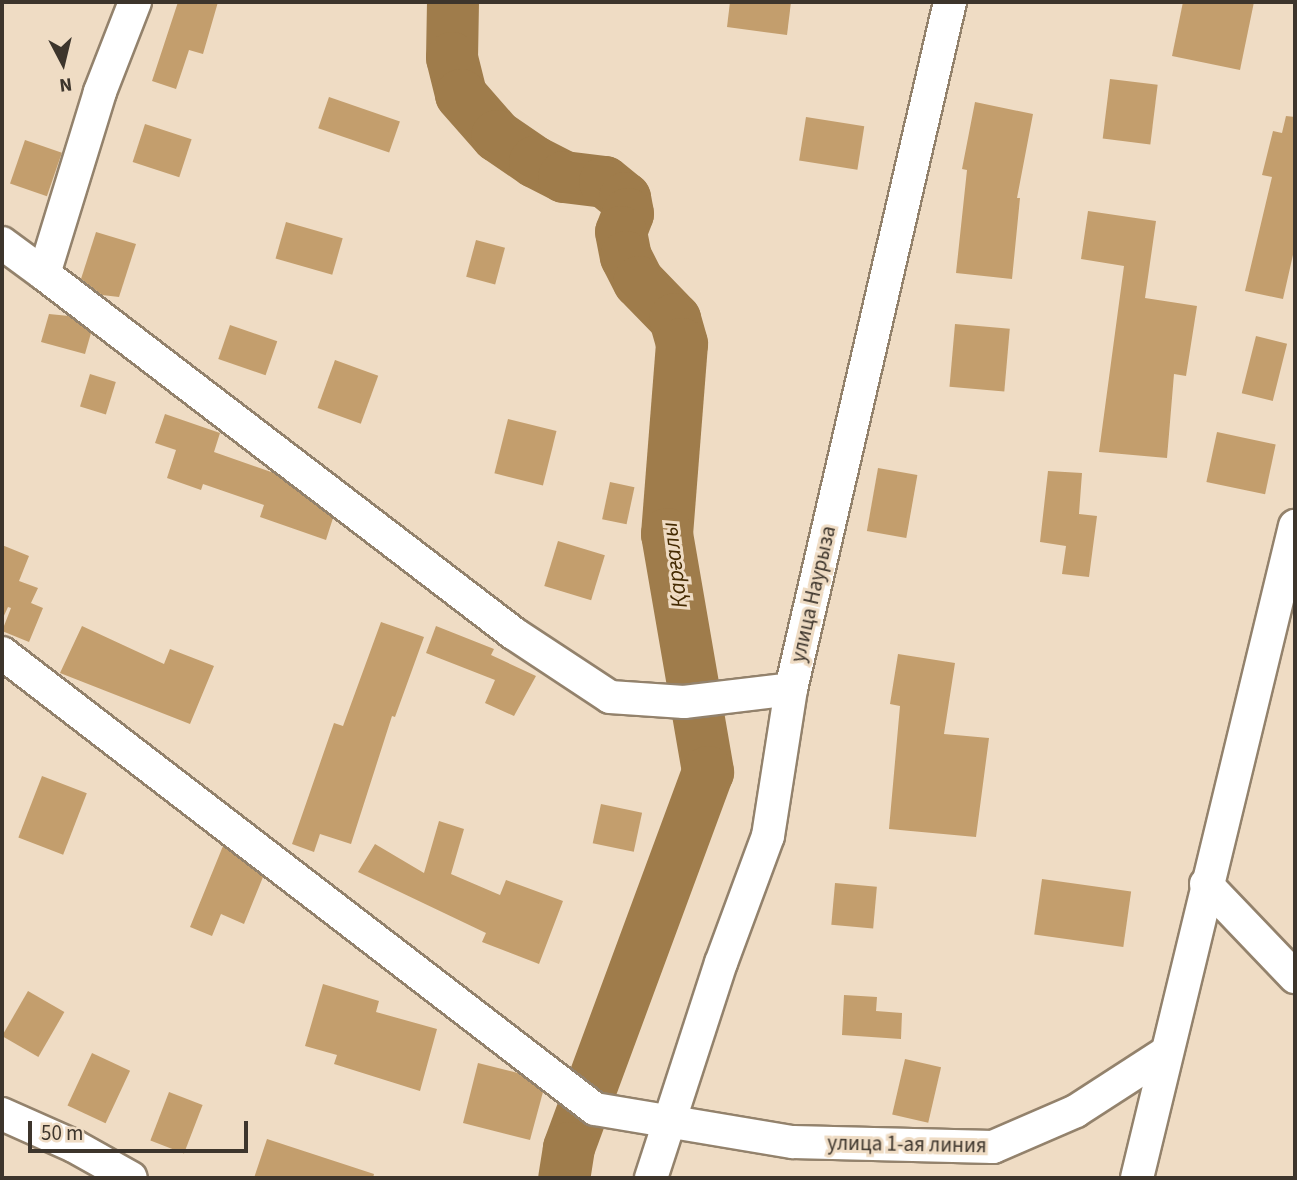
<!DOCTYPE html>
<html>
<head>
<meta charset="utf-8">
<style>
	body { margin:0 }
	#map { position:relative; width:1297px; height:1180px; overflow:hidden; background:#efdcc4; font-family:"Source Sans 3",sans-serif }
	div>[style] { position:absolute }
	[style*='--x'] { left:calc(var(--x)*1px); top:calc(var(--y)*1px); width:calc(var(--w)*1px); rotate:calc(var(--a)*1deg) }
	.river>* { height:52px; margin:-26px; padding:0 26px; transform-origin:26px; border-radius:26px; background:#9f7c4b }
	.building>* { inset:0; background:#c39e6d; transform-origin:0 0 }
	.roads { filter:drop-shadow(2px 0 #93826c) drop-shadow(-2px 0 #93826c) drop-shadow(0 2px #93826c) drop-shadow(0 -2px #93826c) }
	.minor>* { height:32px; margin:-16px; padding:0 16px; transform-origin:16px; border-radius:16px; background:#fff }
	span { translate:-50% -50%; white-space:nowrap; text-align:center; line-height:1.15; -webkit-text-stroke:6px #efdcc4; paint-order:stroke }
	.street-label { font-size:21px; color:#3d352c }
	.water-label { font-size:23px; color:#442a01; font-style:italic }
	.frame { position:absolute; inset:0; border:4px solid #3d352c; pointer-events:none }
	.north { position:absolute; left:28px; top:28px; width:70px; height:70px; -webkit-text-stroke:5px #efdcc4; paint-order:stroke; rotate:173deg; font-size:19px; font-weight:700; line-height:28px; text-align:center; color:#3d352c }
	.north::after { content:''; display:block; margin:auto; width:24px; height:32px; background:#3d352c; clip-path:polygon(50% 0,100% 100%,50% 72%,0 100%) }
	.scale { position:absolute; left:28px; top:1121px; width:220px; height:32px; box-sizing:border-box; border:4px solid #3d352c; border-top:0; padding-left:9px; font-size:21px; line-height:24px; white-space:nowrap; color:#3d352c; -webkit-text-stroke:5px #efdcc4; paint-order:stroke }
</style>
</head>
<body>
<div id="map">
	<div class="river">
		<div style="--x:453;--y:2;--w:56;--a:91"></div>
		<div style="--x:452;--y:58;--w:38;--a:76"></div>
		<div style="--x:461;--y:95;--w:55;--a:48.7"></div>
		<div style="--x:497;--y:136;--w:46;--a:34.4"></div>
		<div style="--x:535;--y:162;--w:33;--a:27"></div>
		<div style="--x:564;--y:177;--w:41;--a:7"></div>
		<div style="--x:605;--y:182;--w:26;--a:39"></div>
		<div style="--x:625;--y:198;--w:16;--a:79"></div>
		<div style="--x:628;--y:214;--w:19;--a:111"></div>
		<div style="--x:621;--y:232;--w:25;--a:79"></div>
		<div style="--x:626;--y:257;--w:28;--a:63"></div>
		<div style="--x:639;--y:282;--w:52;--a:45.8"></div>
		<div style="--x:675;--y:319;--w:26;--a:74"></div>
		<div style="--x:682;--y:344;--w:191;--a:94.5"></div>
		<div style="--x:667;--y:534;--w:242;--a:80.2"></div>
		<div style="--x:708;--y:772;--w:401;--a:110.3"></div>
		<div style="--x:569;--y:1148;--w:30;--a:99"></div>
	</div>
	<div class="building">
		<div style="clip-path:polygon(178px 2px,218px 2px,203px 54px,189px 50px,176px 89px,152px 81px)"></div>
		<div style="clip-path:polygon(730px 2px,791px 2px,787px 35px,727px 27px)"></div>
		<div style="clip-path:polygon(1183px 2px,1254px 2px,1240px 70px,1172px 56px)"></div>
		<div style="left:1110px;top:79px;width:48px;height:60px;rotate:7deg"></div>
		<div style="left:329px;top:97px;width:75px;height:33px;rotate:19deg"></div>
		<div style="clip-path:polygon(975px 102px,1033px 114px,1017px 198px,1020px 198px,1012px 279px,956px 273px,967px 170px,962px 169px)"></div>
		<div style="clip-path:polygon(1286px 116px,1295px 117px,1295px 246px,1283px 299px,1245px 291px,1272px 177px,1262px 175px,1273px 131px,1282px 133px)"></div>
		<div style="left:806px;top:117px;width:59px;height:44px;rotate:9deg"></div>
		<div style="left:145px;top:124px;width:49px;height:40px;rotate:18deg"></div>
		<div style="left:25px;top:140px;width:39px;height:46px;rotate:19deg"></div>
		<div style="clip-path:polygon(1088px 211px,1156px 221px,1145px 298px,1197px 306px,1186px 376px,1174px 374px,1167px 458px,1099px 452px,1124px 266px,1081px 259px)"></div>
		<div style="left:286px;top:222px;width:59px;height:38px;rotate:16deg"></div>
		<div style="clip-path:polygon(96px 232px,136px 244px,119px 297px,102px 295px,81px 279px)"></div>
		<div style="left:476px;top:240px;width:30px;height:38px;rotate:15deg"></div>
		<div style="clip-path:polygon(49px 314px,69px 316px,91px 333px,85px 354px,41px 342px)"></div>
		<div style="left:955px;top:324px;width:55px;height:63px;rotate:5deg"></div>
		<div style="left:230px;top:325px;width:50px;height:36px;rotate:19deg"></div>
		<div style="left:1256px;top:336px;width:32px;height:59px;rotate:14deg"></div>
		<div style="left:335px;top:360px;width:46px;height:51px;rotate:20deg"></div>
		<div style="left:90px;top:374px;width:27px;height:34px;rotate:17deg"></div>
		<div style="clip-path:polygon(165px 414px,220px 433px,214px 452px,274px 473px,333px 518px,326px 540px,260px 517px,264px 505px,203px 484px,201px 490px,167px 478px,176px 450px,155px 443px)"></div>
		<div style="left:508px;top:419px;width:50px;height:56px;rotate:14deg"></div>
		<div style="left:1217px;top:432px;width:60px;height:51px;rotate:12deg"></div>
		<div style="left:878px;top:468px;width:40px;height:64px;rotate:10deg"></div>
		<div style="clip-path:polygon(1048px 471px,1082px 473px,1079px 514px,1097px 516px,1089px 577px,1062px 574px,1066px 546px,1040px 542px)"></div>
		<div style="left:610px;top:482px;width:25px;height:38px;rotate:12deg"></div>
		<div style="left:558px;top:541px;width:49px;height:47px;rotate:17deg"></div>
		<div style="clip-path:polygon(2px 545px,29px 556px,19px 581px,38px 588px,31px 603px,43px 608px,29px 642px,2px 631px,11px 608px,8px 607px,2px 620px)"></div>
		<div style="clip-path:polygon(381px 622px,424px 637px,395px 717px,392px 716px,351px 844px,320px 834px,314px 852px,292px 844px,334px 723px,343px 726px)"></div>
		<div style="clip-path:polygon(82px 626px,164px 664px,170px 649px,214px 666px,190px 724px,60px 673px)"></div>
		<div style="clip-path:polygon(436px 626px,494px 649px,491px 655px,536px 676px,514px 716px,485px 703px,495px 680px,426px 653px)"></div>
		<div style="clip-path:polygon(898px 654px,955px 663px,944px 734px,989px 738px,976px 837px,889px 829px,900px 706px,890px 704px)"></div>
		<div style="left:42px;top:776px;width:48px;height:66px;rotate:21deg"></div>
		<div style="left:601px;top:804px;width:42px;height:40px;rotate:12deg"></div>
		<div style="clip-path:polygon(439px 821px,464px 829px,451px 874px,500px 895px,506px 880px,563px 901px,539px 964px,482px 942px,486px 933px,358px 872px,375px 844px,424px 873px)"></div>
		<div style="clip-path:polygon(223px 846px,263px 877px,244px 924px,221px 914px,212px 936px,190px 927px)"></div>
		<div style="left:1042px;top:879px;width:90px;height:56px;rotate:8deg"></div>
		<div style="left:835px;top:883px;width:42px;height:42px;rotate:5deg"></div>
		<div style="clip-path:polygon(323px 984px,379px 1001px,376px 1012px,437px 1029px,420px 1091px,334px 1064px,337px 1055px,305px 1046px)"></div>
		<div style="left:28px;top:991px;width:42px;height:52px;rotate:30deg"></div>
		<div style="clip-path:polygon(844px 995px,877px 997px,876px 1011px,902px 1013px,901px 1039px,842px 1035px)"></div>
		<div style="left:92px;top:1053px;width:42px;height:58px;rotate:25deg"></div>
		<div style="left:905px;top:1059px;width:37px;height:57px;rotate:13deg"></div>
		<div style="clip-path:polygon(478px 1063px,518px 1073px,543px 1092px,530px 1140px,463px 1123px)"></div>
		<div style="left:169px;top:1092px;width:36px;height:52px;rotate:21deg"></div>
		<div style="clip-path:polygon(267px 1139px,374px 1174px,373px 1178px,254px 1178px)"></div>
	</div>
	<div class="roads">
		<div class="minor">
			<div style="--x:135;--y:2;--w:97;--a:111.3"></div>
			<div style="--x:100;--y:92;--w:190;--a:107.1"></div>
			<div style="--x:44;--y:274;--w:591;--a:37.43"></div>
			<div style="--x:513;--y:633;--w:116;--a:33.4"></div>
			<div style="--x:610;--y:697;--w:74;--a:3.9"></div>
			<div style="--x:684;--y:702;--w:108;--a:-6.9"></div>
			<div style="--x:2;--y:243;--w:52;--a:36.4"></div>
			<div style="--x:2;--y:653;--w:748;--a:37.56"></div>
			<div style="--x:595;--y:1109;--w:201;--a:9.5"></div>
			<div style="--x:793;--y:1142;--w:200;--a:1.4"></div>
			<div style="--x:993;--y:1147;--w:90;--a:-23.4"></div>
			<div style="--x:1076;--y:1111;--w:105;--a:-32.9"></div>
			<div style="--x:1206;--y:884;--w:129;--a:46.3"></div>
			<div style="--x:2;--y:1114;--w:79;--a:24"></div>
			<div style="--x:74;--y:1146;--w:65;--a:29.3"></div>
			<div style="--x:651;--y:1178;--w:226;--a:-72"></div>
			<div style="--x:721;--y:963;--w:135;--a:-69.7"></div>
			<div style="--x:768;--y:836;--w:149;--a:-81.1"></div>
			<div style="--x:791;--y:689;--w:705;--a:-76.97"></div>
			<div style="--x:1137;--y:1178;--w:671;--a:-76.38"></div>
		</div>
	</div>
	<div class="street-label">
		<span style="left:813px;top:594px;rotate:-77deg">улица Наурыза</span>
		<span style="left:907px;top:1144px;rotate:1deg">улица 1-ая линия</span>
	</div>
	<div class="water-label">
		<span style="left:675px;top:565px;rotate:-97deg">Қарғалы</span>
	</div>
	<div class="frame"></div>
	<div class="north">N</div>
	<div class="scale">50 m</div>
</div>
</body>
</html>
